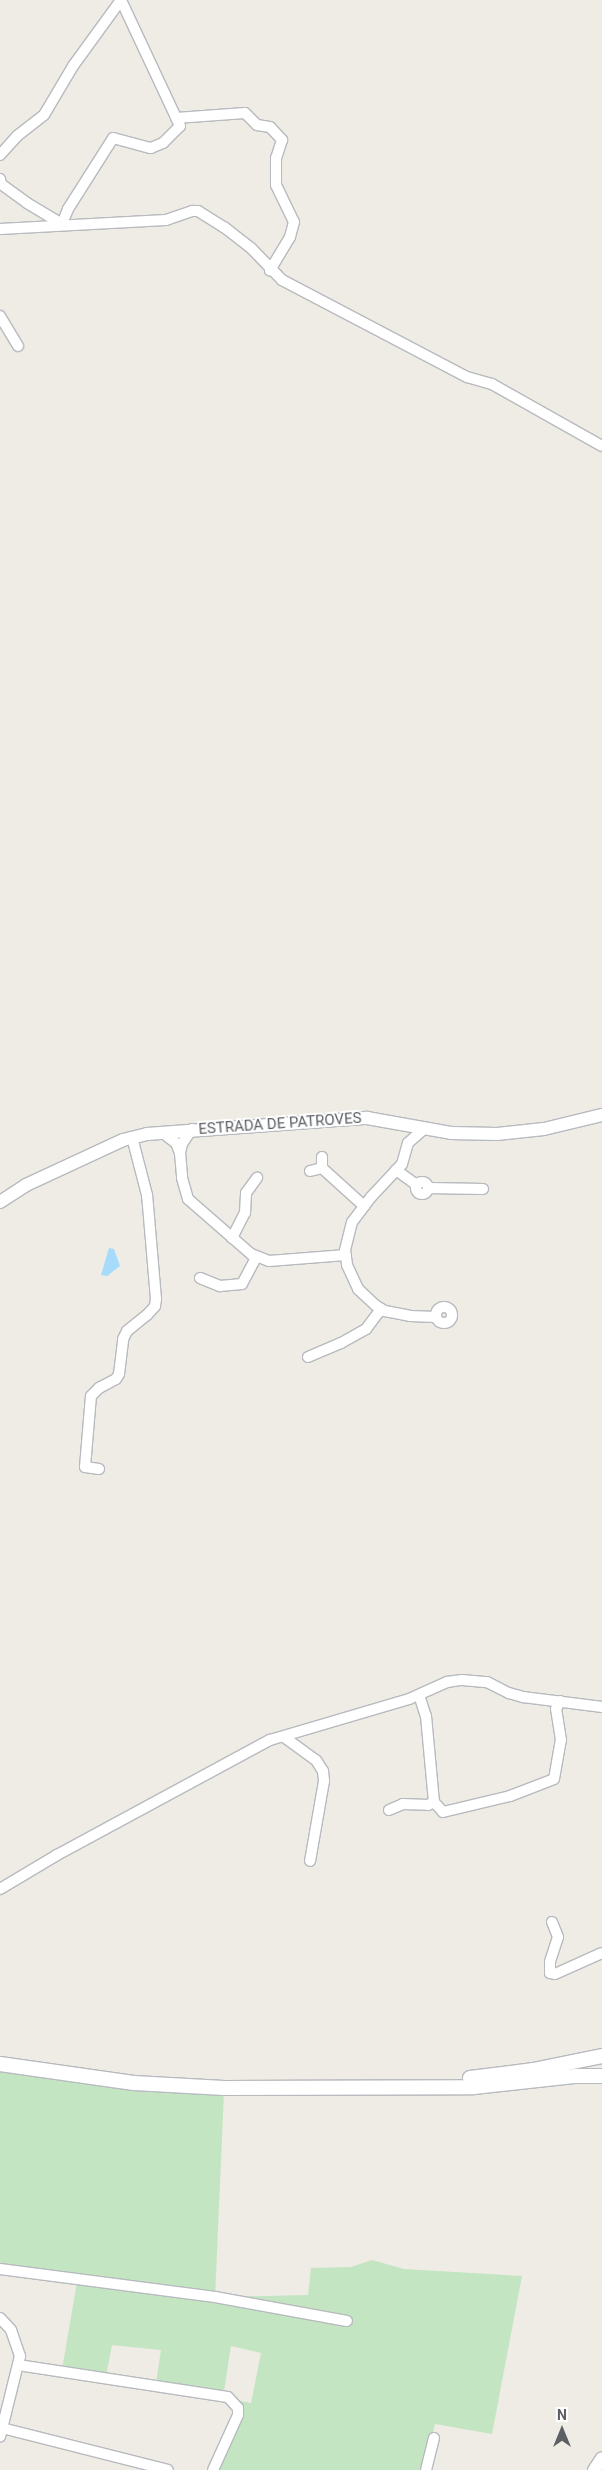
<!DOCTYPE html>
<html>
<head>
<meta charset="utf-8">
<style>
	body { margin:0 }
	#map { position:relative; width:602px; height:2470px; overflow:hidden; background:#eeece4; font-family:Roboto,sans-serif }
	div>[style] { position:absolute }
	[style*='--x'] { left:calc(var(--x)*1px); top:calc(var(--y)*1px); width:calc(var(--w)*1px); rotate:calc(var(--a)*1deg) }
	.green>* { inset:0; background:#c3e5c2 }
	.water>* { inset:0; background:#a6dbfc }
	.roads { filter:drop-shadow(1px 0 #b7babe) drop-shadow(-1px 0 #b7babe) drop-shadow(0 1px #b7babe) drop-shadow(0 -1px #b7babe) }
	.minor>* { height:10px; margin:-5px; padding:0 5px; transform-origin:5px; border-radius:5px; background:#fff }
	.minor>.ring { margin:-5px; padding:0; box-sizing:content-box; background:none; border:10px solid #fff; border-radius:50% }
	.tertiary>* { height:12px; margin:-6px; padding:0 6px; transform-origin:6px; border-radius:6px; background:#fff }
	.secondary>* { height:14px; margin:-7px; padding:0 7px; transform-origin:7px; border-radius:7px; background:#fff }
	span { translate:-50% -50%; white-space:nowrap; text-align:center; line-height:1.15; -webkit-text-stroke:4px #fff; paint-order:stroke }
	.street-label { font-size:15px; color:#5c6064 }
	.north { position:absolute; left:537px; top:2405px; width:50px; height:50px; -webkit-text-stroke:4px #fff; paint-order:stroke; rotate:0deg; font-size:14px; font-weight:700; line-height:20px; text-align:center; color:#5c6064 }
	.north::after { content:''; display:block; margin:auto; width:18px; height:22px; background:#5c6064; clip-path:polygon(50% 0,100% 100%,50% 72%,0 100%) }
</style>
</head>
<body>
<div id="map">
	<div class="green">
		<div style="clip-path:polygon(0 2068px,224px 2092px,215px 2297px,308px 2295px,311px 2268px,351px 2267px,372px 2260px,404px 2269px,522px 2276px,492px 2434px,435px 2424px,424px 2470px,216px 2470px,240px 2418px,236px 2400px,251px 2403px,261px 2353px,231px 2346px,224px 2391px,156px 2383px,161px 2350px,112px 2345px,106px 2376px,62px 2370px,78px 2276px,0 2265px)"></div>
	</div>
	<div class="water">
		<div style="clip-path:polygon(109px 1248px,114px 1249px,120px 1266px,107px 1276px,101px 1275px)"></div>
	</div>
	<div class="roads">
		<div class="minor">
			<div style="--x:176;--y:118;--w:69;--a:-4.1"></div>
			<div style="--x:245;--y:113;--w:17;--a:45"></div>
			<div style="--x:257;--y:125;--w:13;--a:9"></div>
			<div style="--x:270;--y:127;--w:18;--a:47"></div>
			<div style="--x:282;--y:140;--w:19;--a:108"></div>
			<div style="--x:276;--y:158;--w:27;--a:90"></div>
			<div style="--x:276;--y:185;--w:41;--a:64.1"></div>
			<div style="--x:294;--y:222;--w:16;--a:105"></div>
			<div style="--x:290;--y:237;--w:39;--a:121"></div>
			<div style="--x:0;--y:155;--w:25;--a:-48"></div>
			<div style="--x:17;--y:136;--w:34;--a:-38"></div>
			<div style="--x:44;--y:115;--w:57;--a:-59.4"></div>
			<div style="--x:73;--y:66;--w:82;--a:-54"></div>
			<div style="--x:0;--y:179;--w:5;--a:79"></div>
			<div style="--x:1;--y:184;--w:32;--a:36"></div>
			<div style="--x:27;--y:203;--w:41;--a:31"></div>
			<div style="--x:62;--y:224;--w:16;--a:-68"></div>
			<div style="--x:68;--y:209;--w:84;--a:-57.6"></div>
			<div style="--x:113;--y:138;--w:39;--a:15"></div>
			<div style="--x:151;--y:148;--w:13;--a:-23"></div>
			<div style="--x:163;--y:143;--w:24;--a:-45"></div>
			<div style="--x:180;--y:126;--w:139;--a:-115.1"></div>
			<div style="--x:0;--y:229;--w:166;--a:-3.1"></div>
			<div style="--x:166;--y:220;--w:28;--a:-19"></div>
			<div style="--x:192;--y:211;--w:6;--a:0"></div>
			<div style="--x:198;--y:211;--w:31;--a:32"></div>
			<div style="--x:224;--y:227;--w:34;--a:38"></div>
			<div style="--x:251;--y:248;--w:45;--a:45.9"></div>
			<div style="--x:282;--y:280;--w:209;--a:27.7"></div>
			<div style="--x:467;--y:377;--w:26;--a:16"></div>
			<div style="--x:492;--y:384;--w:126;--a:29.4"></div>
			<div style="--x:0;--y:316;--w:35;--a:59"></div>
			<div style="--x:192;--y:1129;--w:18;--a:124"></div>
			<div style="--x:182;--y:1144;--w:9;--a:103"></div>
			<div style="--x:180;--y:1153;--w:25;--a:85"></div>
			<div style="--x:182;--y:1178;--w:22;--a:74"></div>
			<div style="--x:188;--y:1199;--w:84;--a:41.1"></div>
			<div style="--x:251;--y:1254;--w:19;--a:21"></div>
			<div style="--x:269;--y:1261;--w:77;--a:-4.5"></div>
			<div style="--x:424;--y:1129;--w:21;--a:139"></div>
			<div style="--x:408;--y:1143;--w:22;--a:106"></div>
			<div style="--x:402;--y:1164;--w:45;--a:133.2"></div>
			<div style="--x:371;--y:1197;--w:31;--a:127"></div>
			<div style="--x:352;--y:1222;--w:29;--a:104"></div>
			<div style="--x:345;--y:1250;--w:15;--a:82"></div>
			<div style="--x:347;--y:1265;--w:26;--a:65"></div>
			<div style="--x:358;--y:1289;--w:23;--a:43"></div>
			<div style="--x:375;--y:1305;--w:12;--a:31"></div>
			<div style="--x:385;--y:1311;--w:25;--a:11"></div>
			<div style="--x:410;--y:1316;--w:26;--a:2"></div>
			<div style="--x:163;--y:1133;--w:16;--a:38"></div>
			<div style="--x:176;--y:1143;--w:11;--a:68"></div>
			<div style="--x:322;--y:1157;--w:11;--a:90"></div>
			<div style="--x:322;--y:1168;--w:57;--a:42.1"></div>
			<div style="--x:396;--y:1170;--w:26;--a:36"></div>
			<div style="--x:310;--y:1171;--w:12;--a:-14"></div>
			<div class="ring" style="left:416px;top:1182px;width:2px;height:2px"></div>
			<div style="--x:428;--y:1188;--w:55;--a:1"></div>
			<div style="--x:232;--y:1238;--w:28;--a:-63"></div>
			<div style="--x:245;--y:1213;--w:20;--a:-87"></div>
			<div style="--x:246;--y:1193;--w:19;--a:-54"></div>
			<div style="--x:200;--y:1278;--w:22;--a:22"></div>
			<div style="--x:220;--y:1286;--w:22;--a:-5"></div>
			<div style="--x:242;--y:1284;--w:30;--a:-62"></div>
			<div class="ring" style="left:436px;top:1307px;width:6px;height:6px"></div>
			<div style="--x:308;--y:1357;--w:36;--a:-23"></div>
			<div style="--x:341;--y:1343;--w:29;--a:-29"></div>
			<div style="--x:366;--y:1329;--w:25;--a:-53"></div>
			<div style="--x:99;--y:1469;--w:14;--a:-172"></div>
			<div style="--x:85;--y:1467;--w:71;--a:-85.2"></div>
			<div style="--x:91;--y:1396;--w:11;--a:-45"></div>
			<div style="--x:99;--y:1388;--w:19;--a:-28"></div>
			<div style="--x:116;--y:1379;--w:6;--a:-59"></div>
			<div style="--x:119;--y:1374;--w:35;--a:-83"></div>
			<div style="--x:123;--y:1339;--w:9;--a:-63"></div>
			<div style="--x:127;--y:1331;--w:26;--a:-39"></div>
			<div style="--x:147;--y:1315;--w:12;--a:-48"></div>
			<div style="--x:155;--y:1306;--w:7;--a:-82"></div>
			<div style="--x:156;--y:1299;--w:104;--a:-94.9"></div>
			<div style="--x:147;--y:1195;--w:60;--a:-104.5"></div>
			<div style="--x:419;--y:1695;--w:22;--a:72"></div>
			<div style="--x:426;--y:1716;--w:86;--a:84.7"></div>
			<div style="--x:434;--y:1802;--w:13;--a:48"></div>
			<div style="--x:443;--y:1812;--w:69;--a:-13.4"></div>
			<div style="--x:510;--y:1796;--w:47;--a:-21.1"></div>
			<div style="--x:554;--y:1779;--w:40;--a:-80"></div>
			<div style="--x:561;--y:1740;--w:31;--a:-99"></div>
			<div style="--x:556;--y:1709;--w:9;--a:-63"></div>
			<div style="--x:284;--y:1737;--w:39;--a:36"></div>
			<div style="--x:316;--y:1760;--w:13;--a:58"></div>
			<div style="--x:323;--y:1771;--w:10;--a:84"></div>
			<div style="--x:324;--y:1781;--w:81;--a:99.9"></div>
			<div style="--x:389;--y:1810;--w:15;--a:-23"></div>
			<div style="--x:403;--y:1804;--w:25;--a:2"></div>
			<div style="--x:428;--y:1805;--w:7;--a:-27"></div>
			<div style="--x:0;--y:1889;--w:66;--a:-30.8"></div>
			<div style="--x:57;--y:1855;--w:242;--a:-28.4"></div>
			<div style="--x:270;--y:1740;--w:145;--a:-16.4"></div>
			<div style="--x:409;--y:1699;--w:42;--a:-24.1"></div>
			<div style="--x:447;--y:1682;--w:15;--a:-8"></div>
			<div style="--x:462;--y:1680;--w:25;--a:5"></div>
			<div style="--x:487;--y:1682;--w:25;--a:27"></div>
			<div style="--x:509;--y:1693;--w:15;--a:16"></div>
			<div style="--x:523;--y:1697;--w:80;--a:7.2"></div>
			<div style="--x:552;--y:1922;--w:16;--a:68"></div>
			<div style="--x:558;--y:1937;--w:26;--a:108"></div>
			<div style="--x:550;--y:1962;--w:11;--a:90"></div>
			<div style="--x:550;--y:1973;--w:5;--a:11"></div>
			<div style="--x:555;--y:1974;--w:51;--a:-24.1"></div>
			<div style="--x:0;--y:2269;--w:217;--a:7.4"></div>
			<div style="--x:215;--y:2297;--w:134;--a:10.3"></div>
			<div style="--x:0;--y:2318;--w:16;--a:47"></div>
			<div style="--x:11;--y:2330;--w:28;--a:71"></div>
			<div style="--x:20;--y:2356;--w:83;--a:103.9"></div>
			<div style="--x:18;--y:2365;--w:212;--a:8.7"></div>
			<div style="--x:228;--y:2397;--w:15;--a:48"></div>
			<div style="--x:238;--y:2408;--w:7;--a:90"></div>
			<div style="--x:238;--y:2415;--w:60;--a:114.4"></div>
			<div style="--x:2;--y:2428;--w:171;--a:14.2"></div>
			<div style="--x:426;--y:2470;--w:33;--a:-76"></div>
		</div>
		<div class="tertiary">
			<div style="--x:0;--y:1202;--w:31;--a:-33"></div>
			<div style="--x:26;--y:1185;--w:107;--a:-24.9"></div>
			<div style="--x:123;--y:1140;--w:25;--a:-14"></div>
			<div style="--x:147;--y:1134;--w:221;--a:-4.2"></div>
			<div style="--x:367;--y:1118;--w:85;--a:10.1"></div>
			<div style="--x:451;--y:1133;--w:46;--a:1.2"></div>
			<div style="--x:497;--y:1134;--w:47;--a:-6.1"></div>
			<div style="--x:544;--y:1129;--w:60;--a:-13.6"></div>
			<div style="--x:594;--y:2470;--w:14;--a:-56"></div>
		</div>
		<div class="secondary">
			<div style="--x:0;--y:2064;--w:135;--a:8.1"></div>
			<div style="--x:134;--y:2083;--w:90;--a:3.2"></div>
			<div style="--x:224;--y:2088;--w:250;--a:-0.2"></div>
			<div style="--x:474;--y:2087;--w:103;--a:-6.2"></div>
			<div style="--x:576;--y:2076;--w:26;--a:0"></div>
			<div style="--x:470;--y:2078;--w:64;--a:-7.2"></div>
			<div style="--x:533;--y:2070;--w:70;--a:-11.5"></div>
		</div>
	</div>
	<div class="street-label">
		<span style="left:280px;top:1124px;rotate:-4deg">ESTRADA DE PATROVES</span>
	</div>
	<div class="north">N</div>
</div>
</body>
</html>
